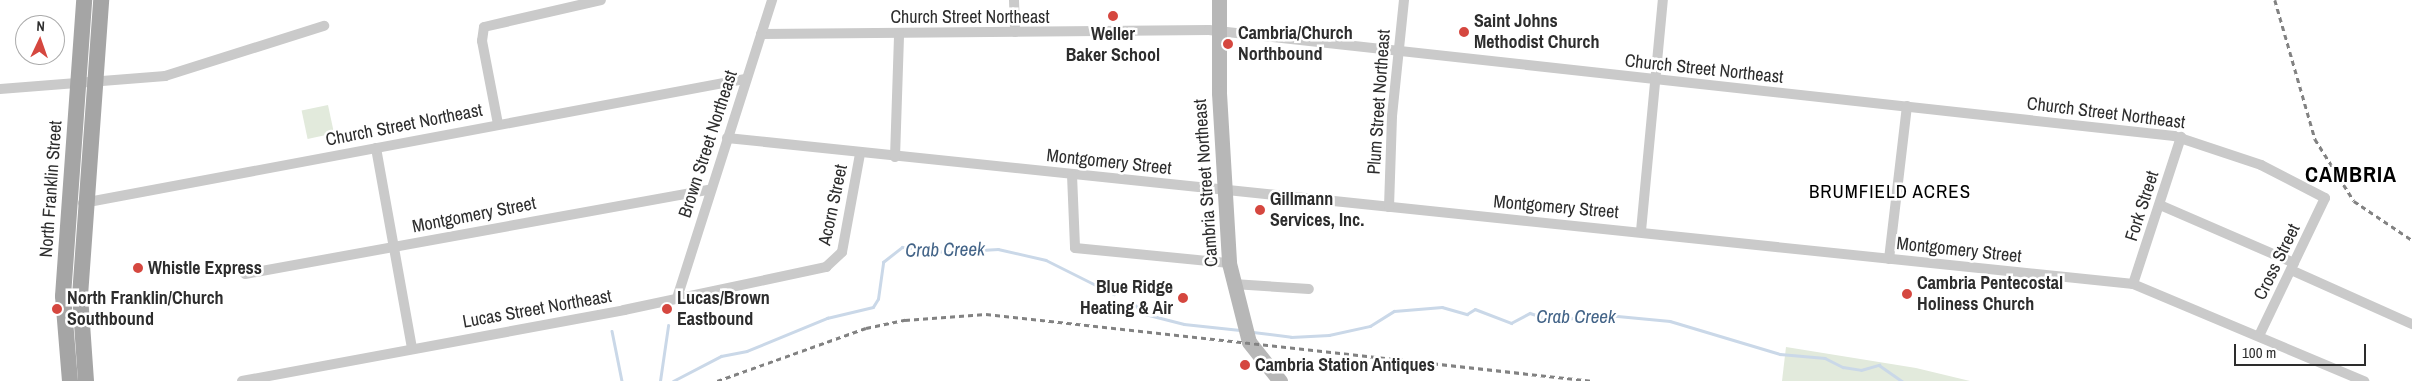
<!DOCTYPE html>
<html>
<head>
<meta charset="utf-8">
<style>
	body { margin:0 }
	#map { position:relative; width:2412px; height:381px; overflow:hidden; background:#fff; font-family:"Archivo Narrow",sans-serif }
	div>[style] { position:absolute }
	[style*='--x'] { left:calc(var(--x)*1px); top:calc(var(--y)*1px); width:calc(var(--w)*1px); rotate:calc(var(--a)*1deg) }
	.green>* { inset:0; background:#e2eadc; transform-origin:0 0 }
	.stream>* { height:2.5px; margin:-1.25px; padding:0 1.25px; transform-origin:1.25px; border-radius:1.25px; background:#cad8e8 }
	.street>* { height:10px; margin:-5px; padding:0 5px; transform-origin:5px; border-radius:5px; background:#cacaca }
	.secondary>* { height:15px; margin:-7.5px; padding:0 7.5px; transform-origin:7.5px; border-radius:7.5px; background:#b7b7b7 }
	.primary>* { height:16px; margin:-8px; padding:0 8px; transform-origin:8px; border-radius:8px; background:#a5a5a5 }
	.rail>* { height:2.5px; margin-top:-1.25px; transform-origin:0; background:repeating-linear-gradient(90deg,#828282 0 5px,transparent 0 9px) }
	.dots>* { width:14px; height:14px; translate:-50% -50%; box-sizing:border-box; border:2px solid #fff; border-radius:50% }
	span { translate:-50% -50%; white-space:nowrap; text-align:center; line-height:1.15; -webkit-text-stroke:5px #fff; paint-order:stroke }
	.street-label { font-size:18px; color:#2d2d2d }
	.poi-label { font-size:18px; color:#2d2d2d; font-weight:700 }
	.left { translate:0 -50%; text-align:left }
	.right { translate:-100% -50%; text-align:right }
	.neighbourhood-label { font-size:19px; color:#000; letter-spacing:1px }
	.water-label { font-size:19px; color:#436488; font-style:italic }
	.district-label { font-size:22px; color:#000; font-weight:700; letter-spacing:1px }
	.north { position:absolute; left:15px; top:15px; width:50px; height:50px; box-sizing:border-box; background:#fff; border:1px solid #ababab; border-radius:50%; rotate:3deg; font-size:14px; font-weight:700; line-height:20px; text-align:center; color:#2d2d2d }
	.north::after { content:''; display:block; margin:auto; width:18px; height:22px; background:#d5473f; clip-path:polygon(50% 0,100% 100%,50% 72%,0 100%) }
	.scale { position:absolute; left:2234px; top:344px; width:132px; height:22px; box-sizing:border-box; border:2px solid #2d2d2d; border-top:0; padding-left:6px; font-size:15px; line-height:18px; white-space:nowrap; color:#2d2d2d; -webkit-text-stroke:4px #fff; paint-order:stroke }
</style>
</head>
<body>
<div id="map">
	<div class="green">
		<div style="left:328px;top:105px;width:29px;height:27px;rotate:78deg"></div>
		<div style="clip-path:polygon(1786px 347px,1916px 368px,1970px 381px,1782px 381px)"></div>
	</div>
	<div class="stream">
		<div style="--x:1134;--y:304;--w:15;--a:42"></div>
		<div style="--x:1145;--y:314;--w:40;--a:14.4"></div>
		<div style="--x:1184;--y:324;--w:56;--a:6.1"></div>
		<div style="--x:612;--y:331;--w:51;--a:78.7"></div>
		<div style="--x:1253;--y:332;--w:38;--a:7"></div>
		<div style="--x:1291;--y:337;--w:38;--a:-3"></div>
		<div style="--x:1329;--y:335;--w:42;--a:-12.4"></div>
		<div style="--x:1370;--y:326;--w:28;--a:-32"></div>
		<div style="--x:1394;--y:311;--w:48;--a:-4.8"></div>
		<div style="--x:1442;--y:307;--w:26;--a:16"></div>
		<div style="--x:1467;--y:314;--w:9;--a:-32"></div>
		<div style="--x:1475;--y:309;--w:39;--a:21"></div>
		<div style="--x:1511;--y:323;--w:21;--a:-28"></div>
		<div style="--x:1530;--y:313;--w:23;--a:18"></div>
		<div style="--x:1552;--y:320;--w:55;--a:-5.2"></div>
		<div style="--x:1607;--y:315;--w:63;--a:5.4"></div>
		<div style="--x:1670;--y:321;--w:115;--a:16.7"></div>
		<div style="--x:1780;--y:354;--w:45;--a:5.1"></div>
		<div style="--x:1825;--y:358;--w:20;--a:27"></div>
		<div style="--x:1843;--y:367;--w:18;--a:9"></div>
		<div style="--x:1861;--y:370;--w:19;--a:-16"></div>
		<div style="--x:1879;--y:365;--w:28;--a:35"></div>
		<div style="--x:660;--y:381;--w:56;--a:-81.7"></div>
		<div style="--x:673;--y:381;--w:54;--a:-27.5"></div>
		<div style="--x:721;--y:356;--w:26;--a:-11"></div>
		<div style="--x:747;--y:351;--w:87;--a:-22.4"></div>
		<div style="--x:827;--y:318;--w:47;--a:-13.4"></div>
		<div style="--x:873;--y:307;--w:9;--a:-58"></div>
		<div style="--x:878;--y:299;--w:37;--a:-82"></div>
		<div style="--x:883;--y:262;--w:24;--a:-38"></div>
		<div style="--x:902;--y:247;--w:44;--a:6.5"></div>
		<div style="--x:946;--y:252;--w:52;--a:-3.3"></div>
		<div style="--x:998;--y:249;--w:49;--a:12.9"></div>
		<div style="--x:1046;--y:260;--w:76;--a:26.6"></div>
	</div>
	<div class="street">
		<div style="--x:1014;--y:0;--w:32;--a:88"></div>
		<div style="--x:761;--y:34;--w:448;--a:-0.5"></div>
		<div style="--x:1209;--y:30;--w:971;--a:6.27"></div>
		<div style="--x:2174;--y:136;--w:92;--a:18.4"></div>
		<div style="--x:2261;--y:165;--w:72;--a:27.3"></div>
		<div style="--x:2325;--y:198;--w:153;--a:115.6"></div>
		<div style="--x:0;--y:89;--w:166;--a:-4.5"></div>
		<div style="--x:165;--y:76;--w:167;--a:-17.5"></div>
		<div style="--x:498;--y:124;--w:85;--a:-100.9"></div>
		<div style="--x:482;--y:41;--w:14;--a:-82"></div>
		<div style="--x:484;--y:27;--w:120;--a:-13"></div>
		<div style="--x:727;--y:138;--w:1414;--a:5.93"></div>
		<div style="--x:2133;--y:284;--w:251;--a:22.8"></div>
		<div style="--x:376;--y:148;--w:203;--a:79.8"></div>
		<div style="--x:895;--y:157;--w:123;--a:-88.1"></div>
		<div style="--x:1072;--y:175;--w:73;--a:87.6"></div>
		<div style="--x:1075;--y:248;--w:155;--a:5.6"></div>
		<div style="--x:83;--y:203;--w:674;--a:-10.61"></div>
		<div style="--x:2160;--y:205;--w:146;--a:23.4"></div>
		<div style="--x:1389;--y:207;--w:91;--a:-88.1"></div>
		<div style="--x:1392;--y:116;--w:117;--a:-84.1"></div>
		<div style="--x:1641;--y:231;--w:232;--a:-84.6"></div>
		<div style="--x:1889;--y:259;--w:154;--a:-83.3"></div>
		<div style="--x:2291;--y:270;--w:133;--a:24.1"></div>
		<div style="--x:245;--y:274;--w:472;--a:-10.3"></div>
		<div style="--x:1233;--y:284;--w:76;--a:3.8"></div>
		<div style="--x:2133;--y:284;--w:155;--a:-71.9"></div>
		<div style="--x:677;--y:298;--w:313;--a:-72.3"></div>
		<div style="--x:242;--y:381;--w:389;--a:-10.5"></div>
		<div style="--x:624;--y:310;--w:207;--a:-12"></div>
		<div style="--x:826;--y:267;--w:22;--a:-43"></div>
		<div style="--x:842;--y:252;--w:100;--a:-79.6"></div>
	</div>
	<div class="secondary">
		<div style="--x:1219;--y:0;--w:93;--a:90"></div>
		<div style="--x:1219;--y:93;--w:170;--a:86.6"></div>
		<div style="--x:1229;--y:263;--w:81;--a:75.8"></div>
		<div style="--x:1249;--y:342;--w:50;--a:51.5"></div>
	</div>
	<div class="primary">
		<div style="--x:70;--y:381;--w:85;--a:-94.7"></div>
		<div style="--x:63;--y:296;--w:297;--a:-85.9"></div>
		<div style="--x:86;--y:381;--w:85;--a:-94"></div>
		<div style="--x:80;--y:296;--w:297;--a:-85.9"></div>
	</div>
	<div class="rail">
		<div style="--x:2275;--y:0;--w:145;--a:73.9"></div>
		<div style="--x:2315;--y:139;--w:73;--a:57.8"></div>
		<div style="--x:2354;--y:201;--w:70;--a:33.9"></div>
		<div style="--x:717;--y:381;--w:158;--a:-19.6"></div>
		<div style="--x:866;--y:328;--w:40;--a:-12"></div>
		<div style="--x:905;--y:320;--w:81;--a:-4.2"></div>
		<div style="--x:986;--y:314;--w:611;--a:6.3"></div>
	</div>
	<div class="dots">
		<div style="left:1113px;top:16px;background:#d5473f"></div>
		<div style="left:1464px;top:32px;background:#d5473f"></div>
		<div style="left:1228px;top:44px;background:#d5473f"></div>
		<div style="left:1260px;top:210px;background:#d5473f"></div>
		<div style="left:138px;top:268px;background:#d5473f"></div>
		<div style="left:1907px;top:294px;background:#d5473f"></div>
		<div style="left:1183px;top:298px;background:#d5473f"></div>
		<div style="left:57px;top:309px;background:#d5473f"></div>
		<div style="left:667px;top:309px;background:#d5473f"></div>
		<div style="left:1245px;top:365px;background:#d5473f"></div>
	</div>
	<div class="street-label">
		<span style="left:970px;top:17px">Church Street Northeast</span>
		<span style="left:1704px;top:69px;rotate:6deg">Church Street Northeast</span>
		<span style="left:1379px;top:102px;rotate:-86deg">Plum Street Northeast</span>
		<span style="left:2106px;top:113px;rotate:7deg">Church Street Northeast</span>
		<span style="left:404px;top:125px;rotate:-11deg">Church Street Northeast</span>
		<span style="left:708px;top:144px;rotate:-72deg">Brown Street Northeast</span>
		<span style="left:1109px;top:162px;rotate:6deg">Montgomery Street</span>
		<span style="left:1206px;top:183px;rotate:-94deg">Cambria Street Northeast</span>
		<span style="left:51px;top:189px;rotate:-86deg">North Franklin Street</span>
		<span style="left:833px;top:205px;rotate:-78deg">Acorn Street</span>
		<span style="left:2142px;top:206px;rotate:-72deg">Fork Street</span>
		<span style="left:1556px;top:207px;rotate:5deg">Montgomery Street</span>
		<span style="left:474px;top:215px;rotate:-11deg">Montgomery Street</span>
		<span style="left:1959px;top:250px;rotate:6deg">Montgomery Street</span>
		<span style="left:2277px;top:262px;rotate:-64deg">Cross Street</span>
		<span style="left:537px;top:309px;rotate:-10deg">Lucas Street Northeast</span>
	</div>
	<div class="poi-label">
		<span class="left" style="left:1474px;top:32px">Saint Johns<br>Methodist Church</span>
		<span class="left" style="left:1238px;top:44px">Cambria/Church<br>Northbound</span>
		<span style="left:1113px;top:45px">Weller<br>Baker School</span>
		<span class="left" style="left:1270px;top:210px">Gillmann<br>Services, Inc.</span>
		<span class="left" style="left:148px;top:268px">Whistle Express</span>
		<span class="left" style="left:1917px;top:294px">Cambria Pentecostal<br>Holiness Church</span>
		<span class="right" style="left:1173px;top:298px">Blue Ridge<br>Heating &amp; Air</span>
		<span class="left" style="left:67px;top:309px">North Franklin/Church<br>Southbound</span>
		<span class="left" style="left:677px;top:309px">Lucas/Brown<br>Eastbound</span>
		<span class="left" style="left:1255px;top:365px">Cambria Station Antiques</span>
	</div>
	<div class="neighbourhood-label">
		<span style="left:1890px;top:192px">BRUMFIELD ACRES</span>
	</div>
	<div class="water-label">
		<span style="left:945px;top:250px;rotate:-1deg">Crab Creek</span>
		<span style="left:1576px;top:317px">Crab Creek</span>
	</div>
	<div class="district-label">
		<span style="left:2351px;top:175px">CAMBRIA</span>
	</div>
	<div class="north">N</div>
	<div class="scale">100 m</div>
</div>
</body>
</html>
